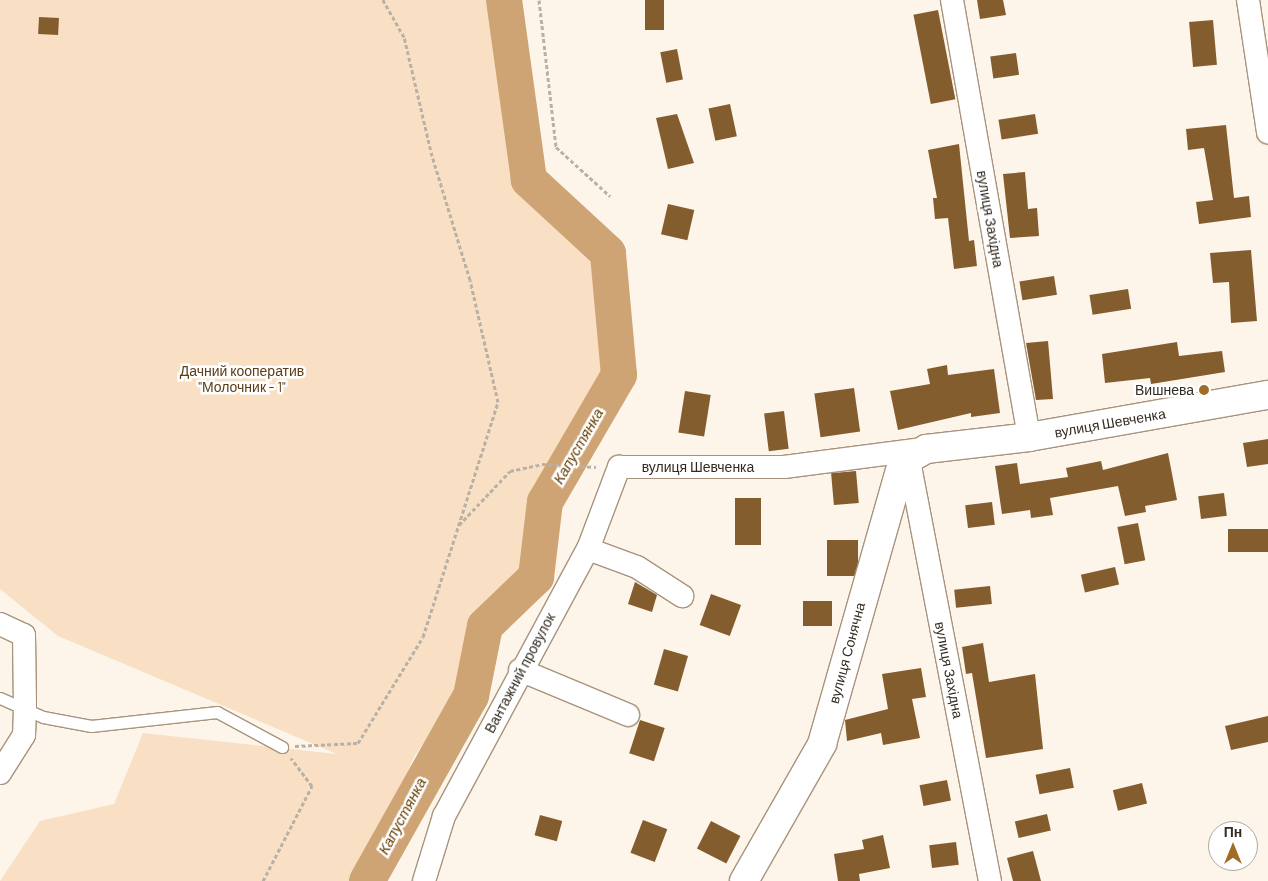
<!DOCTYPE html>
<html>
<head>
<meta charset="utf-8">
<style>
	body { margin:0 }
	#map { position:relative; width:1268px; height:881px; overflow:hidden; background:#fdf4ea; font-family:Barlow,sans-serif }
	div>[style] { position:absolute }
	[style*='--x'] { left:calc(var(--x)*1px); top:calc(var(--y)*1px); width:calc(var(--w)*1px); rotate:calc(var(--a)*1deg) }
	.green>* { inset:0; background:#f9e0c5 }
	.river>* { height:36px; margin:-18px; padding:0 18px; transform-origin:18px; border-radius:18px; background:#cea474 }
	.building>* { inset:0; background:#845d2f; transform-origin:0 0 }
	.path>* { height:3px; margin-top:-1.5px; transform-origin:0; background:repeating-linear-gradient(90deg,#b9b0a6 0 4px,transparent 0 6.5px) }
	.roads { filter:drop-shadow(1px 0 #a8937c) drop-shadow(-1px 0 #a8937c) drop-shadow(0 1px #a8937c) drop-shadow(0 -1px #a8937c) }
	.service>* { height:11px; margin:-5.5px; padding:0 5.5px; transform-origin:5.5px; border-radius:5.5px; background:#fff }
	.minor>* { height:22px; margin:-11px; padding:0 11px; transform-origin:11px; border-radius:11px; background:#fff }
	.tertiary>* { height:28px; margin:-14px; padding:0 14px; transform-origin:14px; border-radius:14px; background:#fff }
	.dots>* { width:14px; height:14px; translate:-50% -50%; box-sizing:border-box; border:2px solid #fff; border-radius:50% }
	span { translate:-50% -50%; white-space:nowrap; text-align:center; line-height:1.15; -webkit-text-stroke:5px #fff; paint-order:stroke }
	.street-label { font-size:14px; color:#332b21 }
	.park-label { font-size:14px; color:#5a3c17 }
	.poi-label { font-size:14px; color:#332b21 }
	.right { translate:-100% -50%; text-align:right }
	.water-label { font-size:15px; color:#663e00; font-style:italic }
	.north { position:absolute; left:1208px; top:821px; width:50px; height:50px; box-sizing:border-box; background:#fff; border:1px solid #adaaa6; border-radius:50%; rotate:0deg; font-size:14px; font-weight:700; line-height:20px; text-align:center; color:#332b21 }
	.north::after { content:''; display:block; margin:auto; width:18px; height:22px; background:#a16c25; clip-path:polygon(50% 0,100% 100%,50% 72%,0 100%) }
</style>
</head>
<body>
<div id="map">
	<div class="green">
		<div style="clip-path:polygon(0 0,488px 0,521px 190px,591px 256px,605px 371px,534px 493px,522px 574px,472px 618px,458px 695px,414px 757px,365px 869px,353px 881px,0 881px,40px 821px,114px 804px,143px 733px,337px 754px,58px 636px,0 589px)"></div>
	</div>
	<div class="river">
		<div style="--x:367;--y:881;--w:212;--a:-60.7"></div>
		<div style="--x:471;--y:696;--w:71;--a:-78.7"></div>
		<div style="--x:485;--y:626;--w:71;--a:-43.9"></div>
		<div style="--x:536;--y:577;--w:76;--a:-83.2"></div>
		<div style="--x:545;--y:502;--w:147;--a:-59.8"></div>
		<div style="--x:619;--y:375;--w:122;--a:-95.2"></div>
		<div style="--x:608;--y:253;--w:108;--a:-137.3"></div>
		<div style="--x:529;--y:180;--w:182;--a:-97.9"></div>
	</div>
	<div class="building">
		<div style="left:645px;top:0;width:19px;height:30px"></div>
		<div style="clip-path:polygon(977px 0,1003px 0,1006px 15px,980px 19px)"></div>
		<div style="left:938px;top:10px;width:91px;height:25px;rotate:79deg"></div>
		<div style="left:39px;top:17px;width:20px;height:17px;rotate:3deg"></div>
		<div style="left:1213px;top:20px;width:45px;height:24px;rotate:85deg"></div>
		<div style="left:677px;top:49px;width:31px;height:17px;rotate:79deg"></div>
		<div style="left:1016px;top:53px;width:22px;height:26px;rotate:82deg"></div>
		<div style="left:730px;top:104px;width:33px;height:22px;rotate:78deg"></div>
		<div style="clip-path:polygon(677px 114px,694px 163px,668px 169px,656px 118px)"></div>
		<div style="left:1035px;top:114px;width:20px;height:37px;rotate:81deg"></div>
		<div style="clip-path:polygon(1226px 125px,1234px 198px,1249px 196px,1251px 217px,1199px 224px,1196px 202px,1213px 200px,1204px 148px,1188px 150px,1186px 129px)"></div>
		<div style="clip-path:polygon(959px 144px,969px 241px,974px 240px,977px 266px,954px 269px,948px 218px,935px 219px,933px 198px,937px 198px,928px 150px)"></div>
		<div style="clip-path:polygon(1025px 172px,1028px 209px,1037px 208px,1039px 236px,1010px 238px,1003px 174px)"></div>
		<div style="left:668px;top:204px;width:27px;height:31px;rotate:13deg"></div>
		<div style="clip-path:polygon(1251px 250px,1257px 321px,1231px 323px,1229px 282px,1213px 283px,1210px 253px)"></div>
		<div style="left:1054px;top:276px;width:19px;height:35px;rotate:81deg"></div>
		<div style="left:1128px;top:289px;width:20px;height:39px;rotate:81deg"></div>
		<div style="clip-path:polygon(1048px 341px,1053px 399px,1036px 400px,1026px 343px)"></div>
		<div style="clip-path:polygon(1177px 342px,1179px 356px,1222px 351px,1225px 372px,1151px 384px,1150px 378px,1105px 383px,1102px 354px)"></div>
		<div style="clip-path:polygon(947px 365px,948px 375px,994px 369px,1000px 413px,971px 417px,971px 413px,898px 430px,890px 391px,930px 384px,927px 369px)"></div>
		<div style="left:854px;top:388px;width:44px;height:40px;rotate:82deg"></div>
		<div style="left:685px;top:391px;width:26px;height:42px;rotate:9deg"></div>
		<div style="left:784px;top:411px;width:38px;height:20px;rotate:83deg"></div>
		<div style="clip-path:polygon(1268px 439px,1268px 464px,1247px 467px,1243px 443px)"></div>
		<div style="clip-path:polygon(1168px 453px,1177px 500px,1145px 506px,1146px 512px,1125px 516px,1118px 486px,1050px 498px,1053px 515px,1031px 518px,1030px 510px,1002px 514px,995px 466px,1017px 463px,1020px 484px,1068px 477px,1066px 468px,1101px 461px,1103px 470px)"></div>
		<div style="left:856px;top:471px;width:32px;height:25px;rotate:85deg"></div>
		<div style="left:1224px;top:493px;width:23px;height:26px;rotate:83deg"></div>
		<div style="left:761px;top:498px;width:47px;height:26px;rotate:90deg"></div>
		<div style="left:992px;top:502px;width:23px;height:27px;rotate:83deg"></div>
		<div style="left:1138px;top:523px;width:38px;height:21px;rotate:79deg"></div>
		<div style="left:1268px;top:529px;width:23px;height:40px;rotate:90deg"></div>
		<div style="left:827px;top:540px;width:31px;height:36px"></div>
		<div style="left:1115px;top:567px;width:18px;height:35px;rotate:77deg"></div>
		<div style="clip-path:polygon(635px 582px,657px 595px,652px 612px,628px 604px)"></div>
		<div style="left:990px;top:586px;width:18px;height:36px;rotate:84deg"></div>
		<div style="left:711px;top:594px;width:32px;height:33px;rotate:20deg"></div>
		<div style="left:803px;top:601px;width:29px;height:25px"></div>
		<div style="clip-path:polygon(983px 643px,989px 682px,1035px 674px,1043px 749px,986px 758px,972px 673px,966px 674px,962px 647px)"></div>
		<div style="left:664px;top:649px;width:25px;height:37px;rotate:16deg"></div>
		<div style="clip-path:polygon(921px 668px,926px 697px,912px 699px,920px 738px,883px 745px,881px 733px,847px 741px,845px 720px,888px 709px,882px 674px)"></div>
		<div style="clip-path:polygon(1268px 716px,1268px 742px,1231px 750px,1225px 726px)"></div>
		<div style="left:640px;top:720px;width:26px;height:35px;rotate:18deg"></div>
		<div style="left:1070px;top:768px;width:20px;height:35px;rotate:79deg"></div>
		<div style="left:947px;top:780px;width:21px;height:28px;rotate:79deg"></div>
		<div style="left:1142px;top:783px;width:21px;height:30px;rotate:76deg"></div>
		<div style="left:1047px;top:814px;width:17px;height:33px;rotate:77deg"></div>
		<div style="left:540px;top:815px;width:23px;height:21px;rotate:15deg"></div>
		<div style="left:643px;top:820px;width:26px;height:35px;rotate:21deg"></div>
		<div style="left:711px;top:821px;width:33px;height:31px;rotate:27deg"></div>
		<div style="clip-path:polygon(883px 835px,890px 868px,859px 874px,860px 881px,838px 881px,834px 854px,864px 849px,862px 840px)"></div>
		<div style="left:956px;top:842px;width:23px;height:27px;rotate:83deg"></div>
		<div style="clip-path:polygon(1033px 851px,1041px 881px,1013px 881px,1007px 858px)"></div>
	</div>
	<div class="path">
		<div style="--x:539;--y:0;--w:148;--a:83.4"></div>
		<div style="--x:556;--y:147;--w:73;--a:42.2"></div>
		<div style="--x:459;--y:525;--w:74;--a:-46.6"></div>
		<div style="--x:510;--y:471;--w:33;--a:-12"></div>
		<div style="--x:542;--y:464;--w:54;--a:3.2"></div>
		<div style="--x:295;--y:746;--w:63;--a:-2.7"></div>
		<div style="--x:358;--y:743;--w:124;--a:-58.5"></div>
		<div style="--x:423;--y:637;--w:247;--a:-72.3"></div>
		<div style="--x:498;--y:402;--w:125;--a:-102.9"></div>
		<div style="--x:470;--y:280;--w:130;--a:-107"></div>
		<div style="--x:432;--y:156;--w:122;--a:-103.2"></div>
		<div style="--x:404;--y:37;--w:43;--a:-119.6"></div>
		<div style="--x:263;--y:881;--w:107;--a:-62.7"></div>
		<div style="--x:312;--y:786;--w:35;--a:-127"></div>
	</div>
	<div class="roads">
		<div class="service">
			<div style="--x:0;--y:698;--w:47;--a:23.8"></div>
			<div style="--x:43;--y:717;--w:49;--a:10.6"></div>
			<div style="--x:91;--y:726;--w:127;--a:-6.3"></div>
			<div style="--x:217;--y:712;--w:74;--a:28.3"></div>
		</div>
		<div class="minor">
			<div style="--x:952;--y:0;--w:444;--a:80"></div>
			<div style="--x:1248;--y:0;--w:134;--a:81.4"></div>
			<div style="--x:902;--y:463;--w:12;--a:42"></div>
			<div style="--x:911;--y:471;--w:418;--a:79.1"></div>
			<div style="--x:588;--y:549;--w:52;--a:20.2"></div>
			<div style="--x:637;--y:567;--w:54;--a:32.8"></div>
			<div style="--x:0;--y:624;--w:26;--a:25"></div>
			<div style="--x:24;--y:635;--w:73;--a:89.2"></div>
			<div style="--x:25;--y:708;--w:27;--a:92"></div>
			<div style="--x:24;--y:735;--w:45;--a:122.3"></div>
			<div style="--x:520;--y:670;--w:117;--a:22.6"></div>
			<div style="--x:424;--y:881;--w:68;--a:-72.9"></div>
			<div style="--x:444;--y:816;--w:303;--a:-61.7"></div>
			<div style="--x:588;--y:549;--w:88;--a:-69.3"></div>
			<div style="--x:619;--y:467;--w:165;--a:0"></div>
			<div style="--x:784;--y:467;--w:140;--a:-7.4"></div>
		</div>
		<div class="tertiary">
			<div style="--x:744;--y:881;--w:158;--a:-60.3"></div>
			<div style="--x:822;--y:744;--w:292;--a:-74.1"></div>
			<div style="--x:902;--y:463;--w:28;--a:-30"></div>
			<div style="--x:926;--y:449;--w:104;--a:-6.6"></div>
			<div style="--x:1029;--y:437;--w:243;--a:-10"></div>
		</div>
	</div>
	<div class="dots">
		<div style="left:1204px;top:390px;background:#a16c25"></div>
	</div>
	<div class="street-label">
		<span style="left:990px;top:219px;rotate:80deg">вулиця Західна</span>
		<span style="left:1110px;top:423px;rotate:-10deg">вулиця Шевченка</span>
		<span style="left:698px;top:467px">вулиця Шевченка</span>
		<span style="left:847px;top:653px;rotate:-75deg">вулиця Сонячна</span>
		<span style="left:949px;top:670px;rotate:79deg">вулиця Західна</span>
		<span style="left:520px;top:673px;rotate:-62deg">Вантажний провулок</span>
	</div>
	<div class="park-label">
		<span style="left:242px;top:379px">Дачний кооператив<br>"Молочник - 1"</span>
	</div>
	<div class="poi-label">
		<span class="right" style="left:1194px;top:390px">Вишнева</span>
	</div>
	<div class="water-label">
		<span style="left:578px;top:446px;rotate:-60deg">Капустянка</span>
		<span style="left:402px;top:816px;rotate:-62deg">Капустянка</span>
	</div>
	<div class="north">Пн</div>
</div>
</body>
</html>
